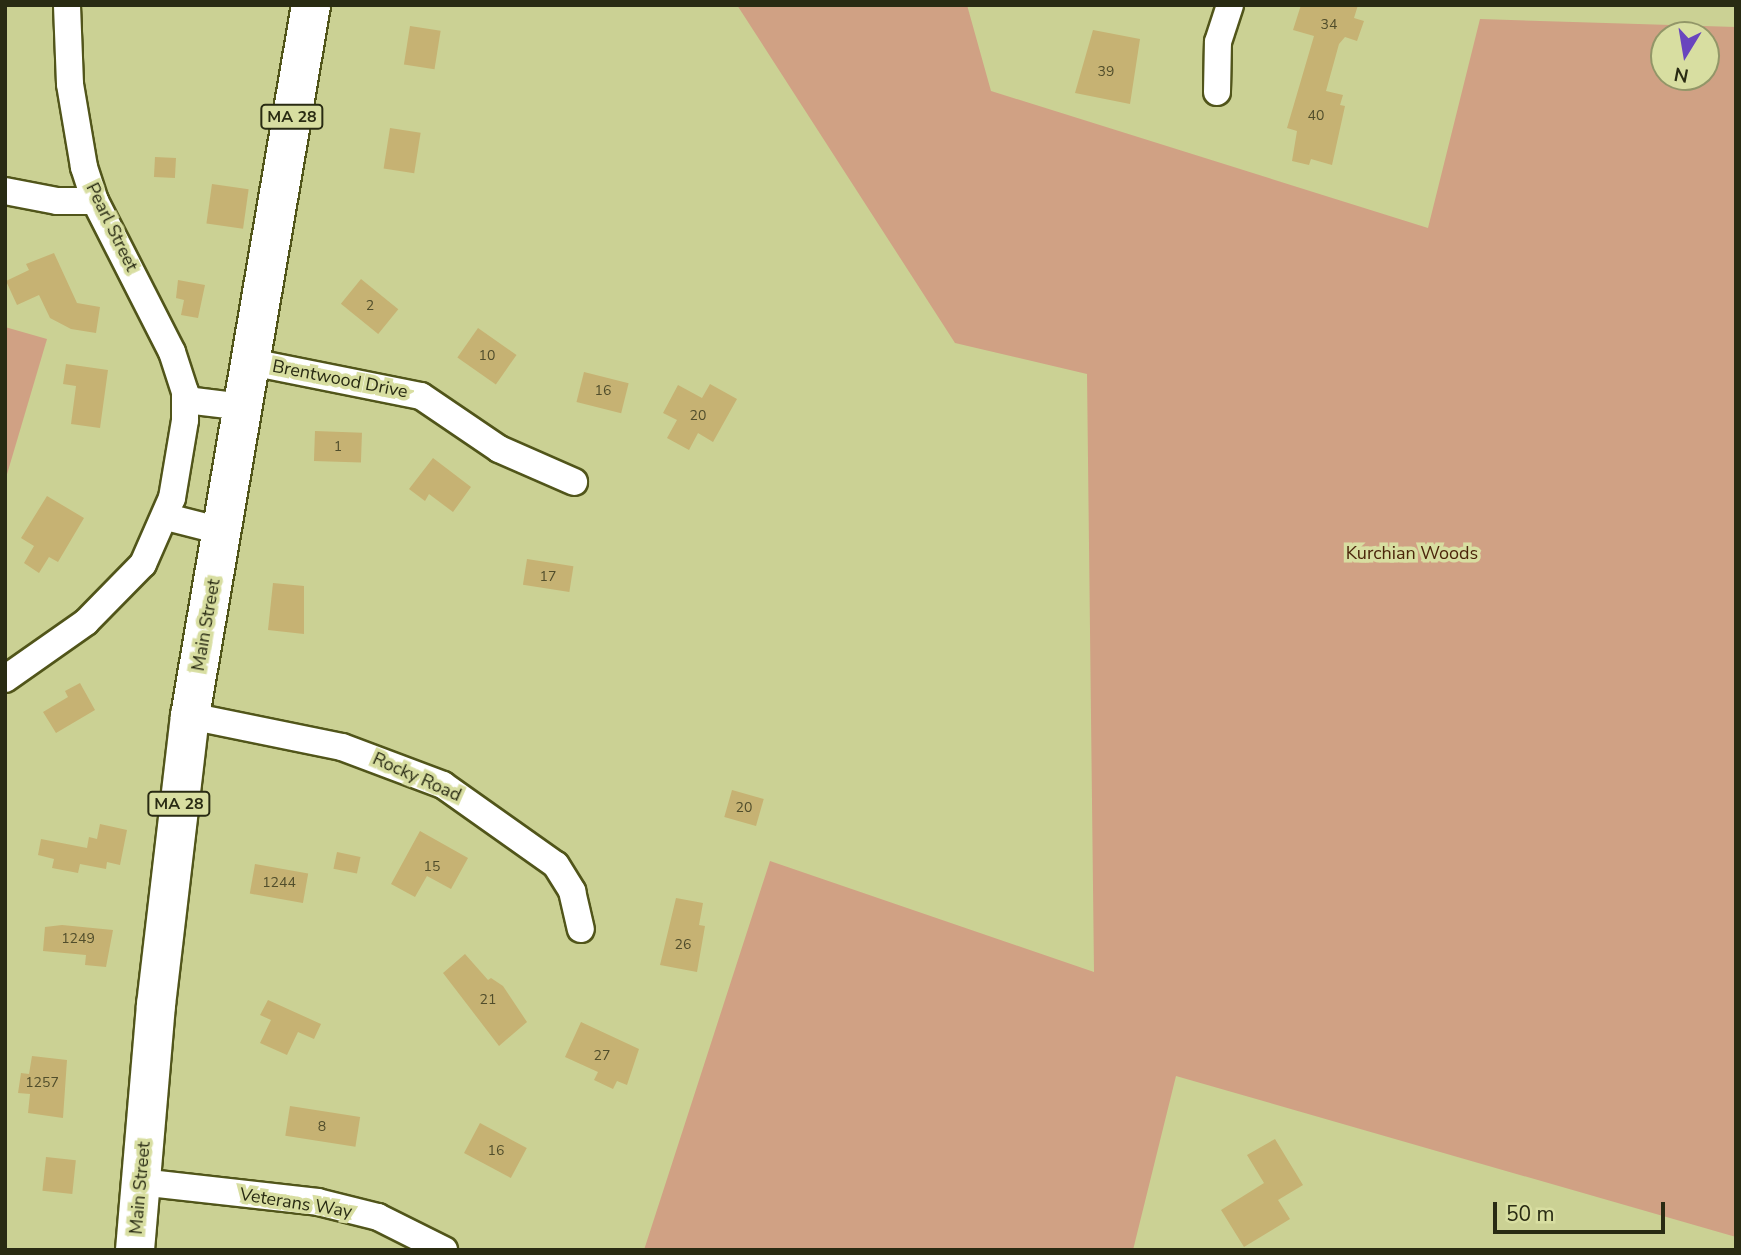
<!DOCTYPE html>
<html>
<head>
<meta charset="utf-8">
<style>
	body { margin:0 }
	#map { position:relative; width:1741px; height:1255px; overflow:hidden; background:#cbd194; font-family:"Nunito Sans",sans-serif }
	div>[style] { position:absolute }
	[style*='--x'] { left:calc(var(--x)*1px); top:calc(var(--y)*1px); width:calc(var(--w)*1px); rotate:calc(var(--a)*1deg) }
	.green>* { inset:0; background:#d0a184 }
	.building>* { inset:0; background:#c6b273; transform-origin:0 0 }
	.roads { filter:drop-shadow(2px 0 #51551a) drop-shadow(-2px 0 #51551a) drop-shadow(0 2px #51551a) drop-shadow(0 -2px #51551a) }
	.street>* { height:26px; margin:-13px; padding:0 13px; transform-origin:13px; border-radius:13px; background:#fff }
	.primary>* { height:38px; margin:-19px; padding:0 19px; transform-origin:19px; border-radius:19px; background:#fff }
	span { translate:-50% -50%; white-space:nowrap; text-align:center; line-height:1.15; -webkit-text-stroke:7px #d8dea1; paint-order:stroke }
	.number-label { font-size:14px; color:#504d2b }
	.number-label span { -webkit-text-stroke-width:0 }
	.shield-label span { padding:2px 5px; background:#d8dea1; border:2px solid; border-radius:5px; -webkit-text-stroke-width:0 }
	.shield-label { font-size:16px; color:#292b13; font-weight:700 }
	.street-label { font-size:18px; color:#292b13 }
	.park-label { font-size:18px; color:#4b250a }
	.frame { position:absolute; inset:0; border:7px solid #292b13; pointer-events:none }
	.north { position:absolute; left:1650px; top:21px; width:70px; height:70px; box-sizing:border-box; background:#d8dea1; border:2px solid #929668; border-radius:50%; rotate:191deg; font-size:19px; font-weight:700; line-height:28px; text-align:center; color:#292b13 }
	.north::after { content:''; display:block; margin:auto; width:24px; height:32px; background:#6945be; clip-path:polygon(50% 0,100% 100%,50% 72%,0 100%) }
	.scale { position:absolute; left:1493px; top:1202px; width:172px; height:32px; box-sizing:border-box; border:4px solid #292b13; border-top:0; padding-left:9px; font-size:21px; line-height:24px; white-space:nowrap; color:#292b13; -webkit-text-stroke:5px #d8dea1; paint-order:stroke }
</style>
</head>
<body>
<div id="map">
	<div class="green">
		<div style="clip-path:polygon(evenodd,737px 5px,967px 5px,991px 91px,1428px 228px,1480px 19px,1736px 27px,1736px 1237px,1176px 1076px,1133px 1250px,644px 1250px,770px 861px,1094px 972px,1087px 374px,955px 343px,737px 5px,1664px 35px,1706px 35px,1706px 77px,1664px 77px,1664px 35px)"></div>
		<div style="clip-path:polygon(5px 327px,47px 339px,5px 481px)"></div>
	</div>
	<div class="building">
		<div style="clip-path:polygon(1301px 5px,1358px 5px,1354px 18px,1364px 21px,1357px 41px,1345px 37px,1339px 44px,1326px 91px,1343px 95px,1340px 105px,1345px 106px,1332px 165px,1311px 159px,1309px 165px,1292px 161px,1297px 131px,1287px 128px,1314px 36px,1293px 30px)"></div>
		<div style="left:410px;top:26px;width:31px;height:39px;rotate:9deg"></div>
		<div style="clip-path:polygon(1093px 30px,1140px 39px,1130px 104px,1075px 93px)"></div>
		<div style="left:390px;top:128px;width:31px;height:41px;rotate:9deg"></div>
		<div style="left:155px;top:157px;width:21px;height:20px;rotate:3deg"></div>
		<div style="left:212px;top:184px;width:37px;height:40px;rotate:8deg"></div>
		<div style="clip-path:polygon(54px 253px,77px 303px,100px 307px,96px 333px,71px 329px,50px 318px,39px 295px,17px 305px,6px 281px,29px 270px,26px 264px)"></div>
		<div style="left:361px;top:279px;width:48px;height:32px;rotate:39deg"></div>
		<div style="clip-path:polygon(178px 280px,205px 285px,198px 318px,181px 315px,184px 300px,176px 298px)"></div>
		<div style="left:478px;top:328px;width:47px;height:36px;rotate:35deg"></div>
		<div style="clip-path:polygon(66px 364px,108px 370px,100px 428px,71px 424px,76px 386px,63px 384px)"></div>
		<div style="left:584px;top:372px;width:46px;height:31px;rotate:14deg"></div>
		<div style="clip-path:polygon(710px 384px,737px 399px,713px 442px,698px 433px,689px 450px,667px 438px,677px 420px,663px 413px,678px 385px,702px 398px)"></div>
		<div style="left:315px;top:431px;width:47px;height:30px;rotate:2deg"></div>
		<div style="clip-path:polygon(433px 458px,471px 487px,453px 512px,429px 494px,425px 501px,409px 489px)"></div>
		<div style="clip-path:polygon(47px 496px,84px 518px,58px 562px,49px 557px,39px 573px,24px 563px,34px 546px,21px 538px)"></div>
		<div style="left:527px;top:559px;width:47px;height:26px;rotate:9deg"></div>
		<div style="clip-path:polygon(273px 583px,304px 586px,304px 634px,268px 630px)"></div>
		<div style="clip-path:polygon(80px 683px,95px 710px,56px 733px,43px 712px,68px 697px,65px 691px)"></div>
		<div style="left:732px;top:790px;width:33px;height:28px;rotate:16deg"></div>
		<div style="clip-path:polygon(100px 824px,127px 830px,120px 865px,107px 862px,106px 869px,80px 864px,78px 873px,52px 868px,54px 859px,38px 855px,41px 839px,87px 848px,89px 837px,97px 839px)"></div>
		<div style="clip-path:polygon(420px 831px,468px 858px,451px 889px,427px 876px,415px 897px,391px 884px)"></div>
		<div style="left:337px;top:852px;width:24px;height:17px;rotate:12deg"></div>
		<div style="left:255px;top:864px;width:54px;height:30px;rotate:10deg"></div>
		<div style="clip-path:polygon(676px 898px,703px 903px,699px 925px,705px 926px,697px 972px,660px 965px)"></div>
		<div style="clip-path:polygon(62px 925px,113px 930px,106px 967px,85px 965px,86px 955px,43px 951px,45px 927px)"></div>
		<div style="clip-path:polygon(465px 954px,488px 980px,491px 978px,503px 986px,527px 1022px,499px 1046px,443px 973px)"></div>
		<div style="clip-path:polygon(268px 1000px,321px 1024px,314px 1039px,298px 1032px,287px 1055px,260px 1043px,271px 1020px,260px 1015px)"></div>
		<div style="clip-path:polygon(581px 1022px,639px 1049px,627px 1085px,617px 1081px,613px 1089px,594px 1080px,598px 1072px,565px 1057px)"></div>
		<div style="clip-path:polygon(32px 1056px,67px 1060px,63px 1118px,28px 1113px,30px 1094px,18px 1093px,21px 1073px,29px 1074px)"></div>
		<div style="left:290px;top:1106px;width:71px;height:30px;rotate:9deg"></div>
		<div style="left:480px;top:1123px;width:53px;height:34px;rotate:28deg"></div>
		<div style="clip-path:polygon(1275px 1139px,1303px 1185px,1278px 1200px,1290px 1219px,1244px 1247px,1221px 1210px,1264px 1183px,1247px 1155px)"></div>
		<div style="left:46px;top:1157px;width:30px;height:34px;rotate:6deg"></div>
	</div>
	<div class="roads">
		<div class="street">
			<div style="--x:1217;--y:92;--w:50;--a:-88.9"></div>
			<div style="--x:1218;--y:42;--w:39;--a:-72"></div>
			<div style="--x:5;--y:191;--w:53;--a:10.9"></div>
			<div style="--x:57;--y:201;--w:38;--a:0"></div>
			<div style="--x:251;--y:362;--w:173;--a:11.3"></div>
			<div style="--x:421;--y:396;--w:94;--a:34.2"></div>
			<div style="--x:499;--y:449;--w:82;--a:23.7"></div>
			<div style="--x:186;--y:400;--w:57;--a:7"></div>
			<div style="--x:167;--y:517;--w:57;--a:14.3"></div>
			<div style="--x:5;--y:679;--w:99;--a:-35.1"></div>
			<div style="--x:86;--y:622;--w:81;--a:-45.5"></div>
			<div style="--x:143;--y:564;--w:72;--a:-66.3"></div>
			<div style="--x:172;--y:498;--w:79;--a:-80.5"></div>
			<div style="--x:185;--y:420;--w:28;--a:-90"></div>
			<div style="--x:185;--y:392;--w:42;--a:-108"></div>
			<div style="--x:172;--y:352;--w:169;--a:-117"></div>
			<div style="--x:95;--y:201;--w:36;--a:-108"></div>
			<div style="--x:84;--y:167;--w:84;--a:-99.6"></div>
			<div style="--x:70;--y:84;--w:79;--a:-92.2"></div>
			<div style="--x:190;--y:716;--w:155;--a:11.5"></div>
			<div style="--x:342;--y:747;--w:108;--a:20.6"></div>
			<div style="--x:443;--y:785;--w:138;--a:35.3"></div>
			<div style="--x:556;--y:865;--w:31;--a:58"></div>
			<div style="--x:572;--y:891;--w:39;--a:77"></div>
			<div style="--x:140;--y:1182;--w:179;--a:6.4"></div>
			<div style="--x:318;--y:1202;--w:62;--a:14"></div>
			<div style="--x:378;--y:1217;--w:74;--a:26.6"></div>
		</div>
		<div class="primary">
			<div style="--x:135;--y:1250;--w:246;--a:-85.1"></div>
			<div style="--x:156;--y:1005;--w:291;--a:-83.3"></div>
			<div style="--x:190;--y:716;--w:721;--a:-80.34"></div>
		</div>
	</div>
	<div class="number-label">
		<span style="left:1329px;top:25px">34</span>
		<span style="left:1106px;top:72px">39</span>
		<span style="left:1316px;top:116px">40</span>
		<span style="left:370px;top:306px">2</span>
		<span style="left:487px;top:356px">10</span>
		<span style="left:603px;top:391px">16</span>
		<span style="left:698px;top:416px">20</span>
		<span style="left:338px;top:447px">1</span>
		<span style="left:548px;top:577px">17</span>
		<span style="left:744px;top:808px">20</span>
		<span style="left:432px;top:867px">15</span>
		<span style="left:279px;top:883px">1244</span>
		<span style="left:78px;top:939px">1249</span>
		<span style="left:683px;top:945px">26</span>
		<span style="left:488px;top:1000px">21</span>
		<span style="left:602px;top:1056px">27</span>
		<span style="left:42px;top:1083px">1257</span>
		<span style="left:322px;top:1127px">8</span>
		<span style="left:496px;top:1151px">16</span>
	</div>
	<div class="shield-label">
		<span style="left:292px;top:117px">MA 28</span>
		<span style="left:179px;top:804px">MA 28</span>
	</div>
	<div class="street-label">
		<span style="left:112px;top:227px;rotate:64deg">Pearl Street</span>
		<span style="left:340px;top:379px;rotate:11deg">Brentwood Drive</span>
		<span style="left:206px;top:625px;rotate:-80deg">Main Street</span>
		<span style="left:417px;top:777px;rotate:24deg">Rocky Road</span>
		<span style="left:140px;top:1188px;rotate:-85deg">Main Street</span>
		<span style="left:296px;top:1203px;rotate:9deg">Veterans Way</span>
	</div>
	<div class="park-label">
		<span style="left:1412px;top:553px">Kurchian Woods</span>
	</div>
	<div class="frame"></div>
	<div class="north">N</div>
	<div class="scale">50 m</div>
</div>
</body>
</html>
